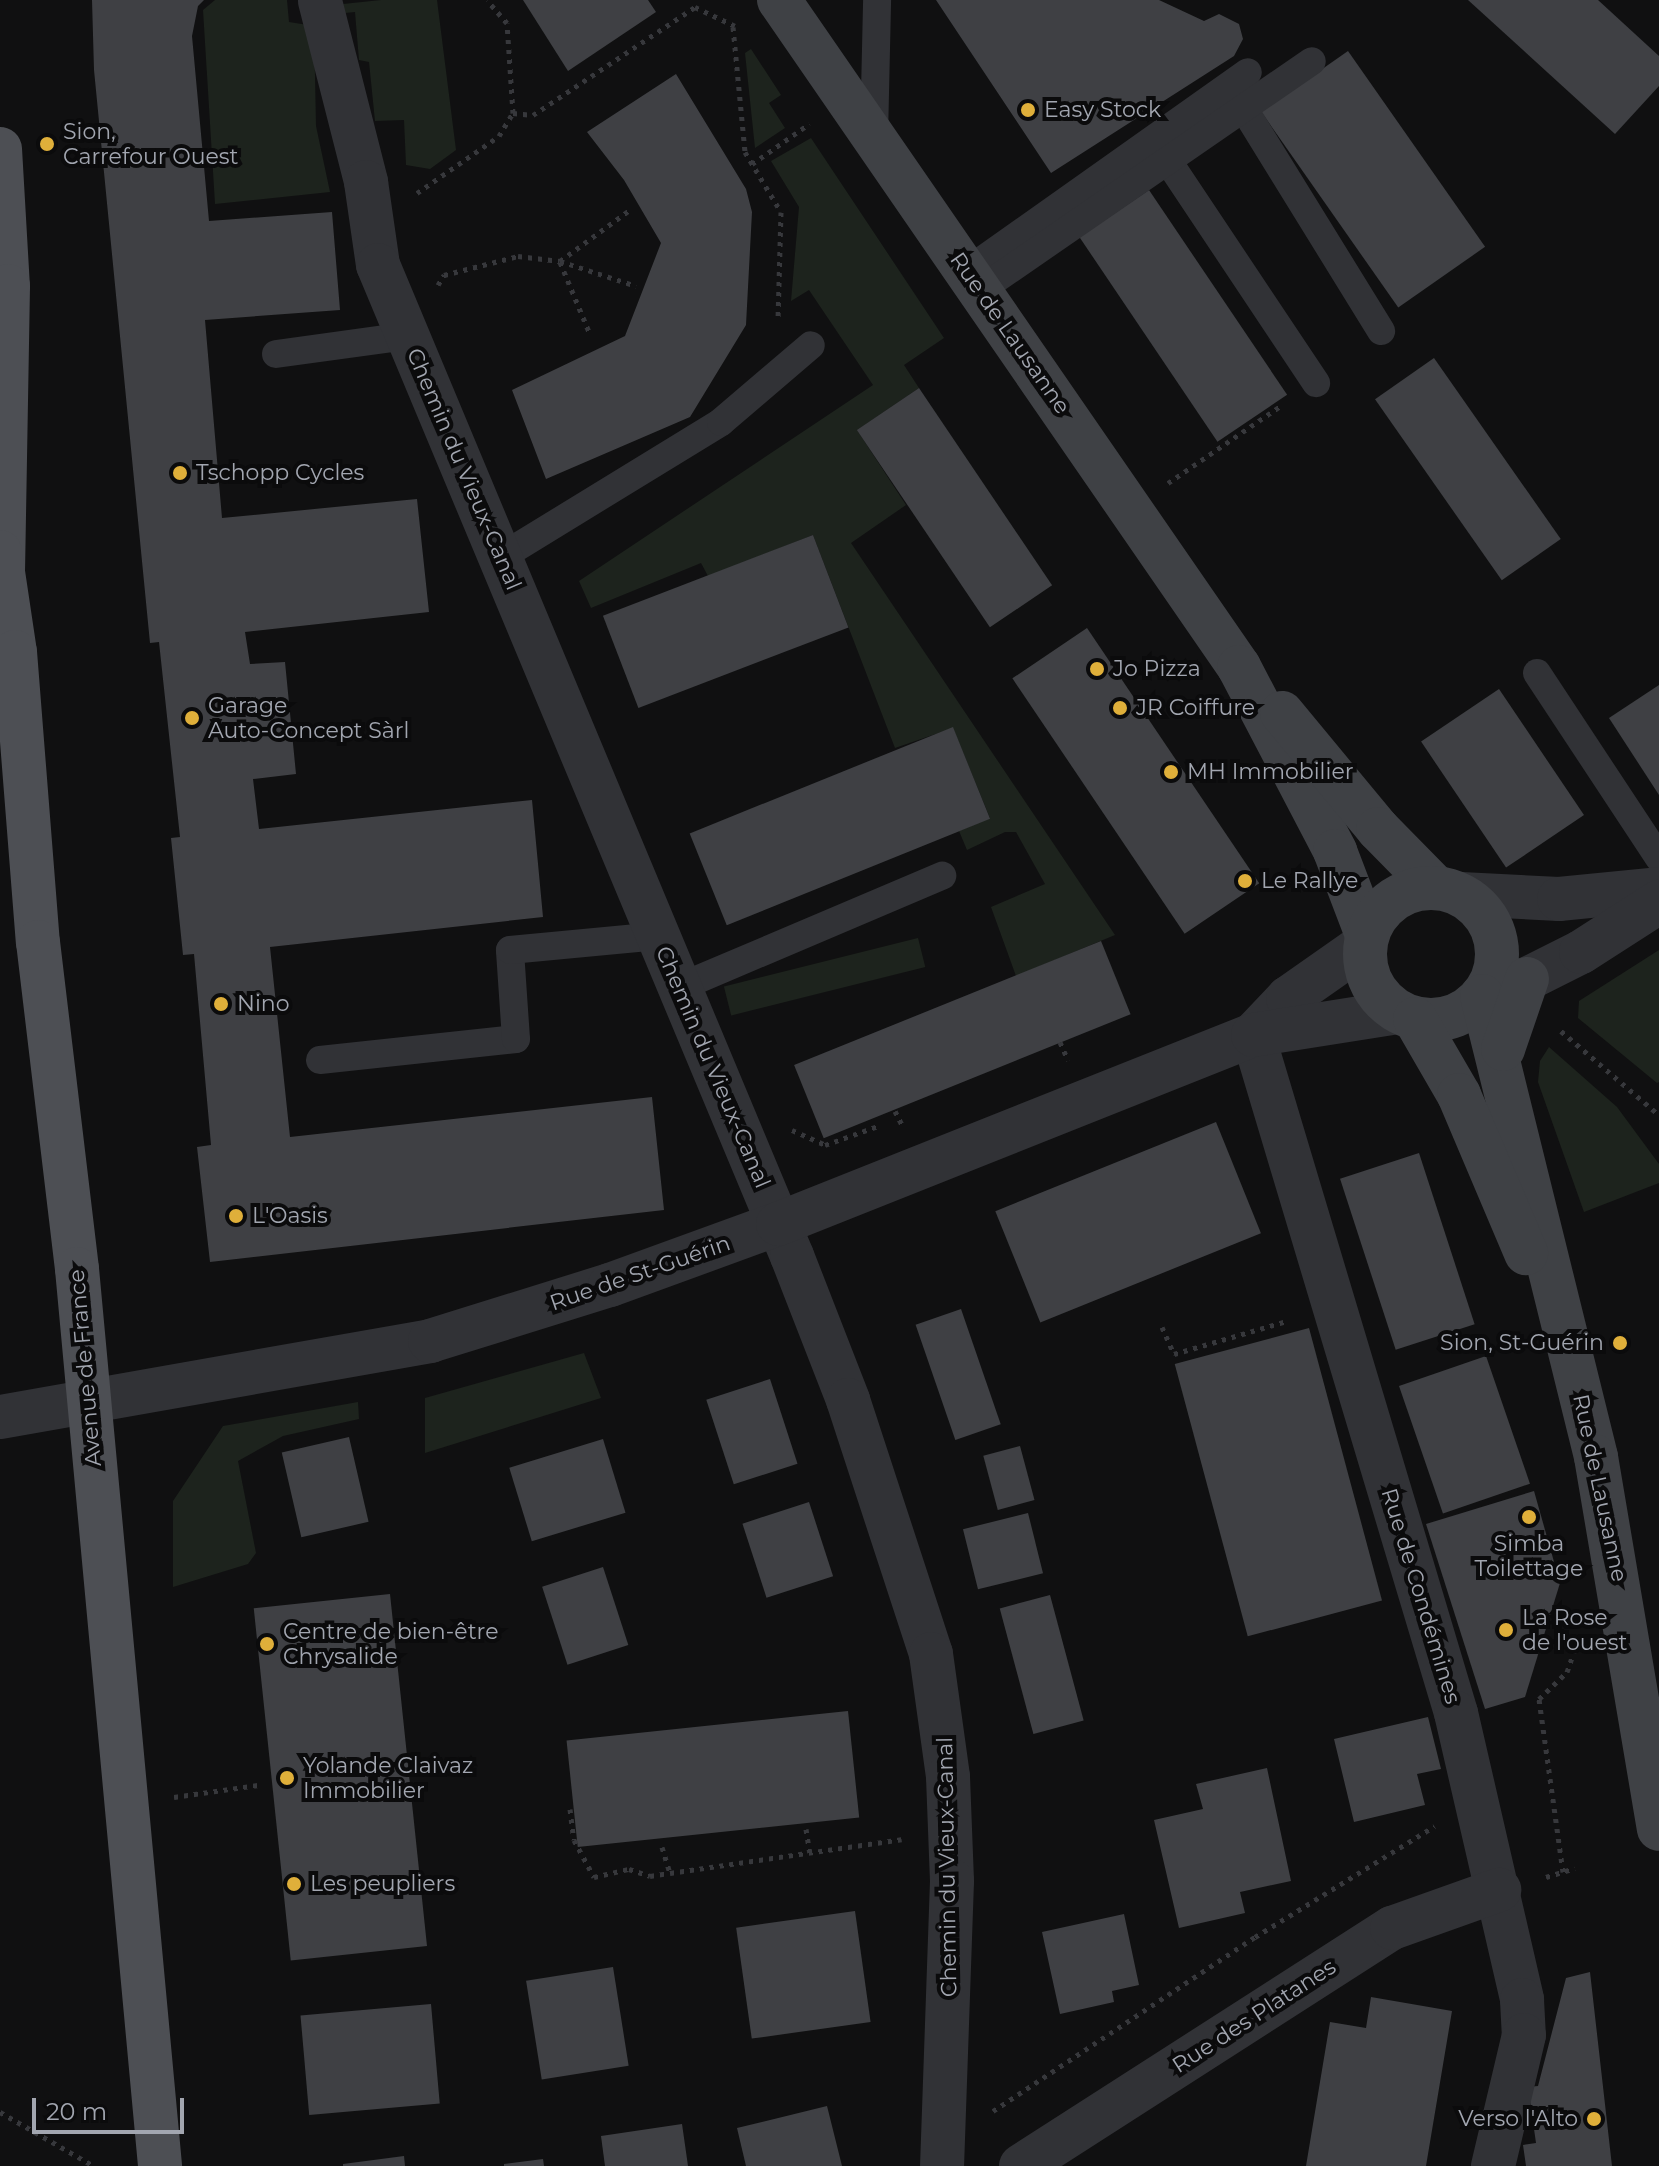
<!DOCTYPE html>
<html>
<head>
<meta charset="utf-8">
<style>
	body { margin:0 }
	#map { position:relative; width:1659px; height:2166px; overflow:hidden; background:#101011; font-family:Montserrat,sans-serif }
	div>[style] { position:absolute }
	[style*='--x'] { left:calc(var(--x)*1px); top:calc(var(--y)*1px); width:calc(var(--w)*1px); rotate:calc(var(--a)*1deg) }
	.green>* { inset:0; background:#1d231d; transform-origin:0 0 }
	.building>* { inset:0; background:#3f4044; transform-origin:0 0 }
	.path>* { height:5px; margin-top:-2.5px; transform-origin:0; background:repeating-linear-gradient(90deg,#37383c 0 4px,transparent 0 10px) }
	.lane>* { height:28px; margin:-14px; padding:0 14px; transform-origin:14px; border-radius:14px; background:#313236 }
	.street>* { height:44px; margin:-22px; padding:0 22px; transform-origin:22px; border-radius:22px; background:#313236 }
	.secondary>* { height:44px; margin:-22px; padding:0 22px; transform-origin:22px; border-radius:22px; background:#3f4145 }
	.secondary>.ring { margin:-22px; padding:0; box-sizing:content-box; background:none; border:44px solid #3f4145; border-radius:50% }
	.primary>* { height:44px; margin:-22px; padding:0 22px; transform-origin:22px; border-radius:22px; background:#4d4f54 }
	.dots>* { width:22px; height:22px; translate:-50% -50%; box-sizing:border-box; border:4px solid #0b0b0c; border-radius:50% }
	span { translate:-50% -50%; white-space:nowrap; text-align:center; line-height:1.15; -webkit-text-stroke:8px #0b0b0c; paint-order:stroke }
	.poi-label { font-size:22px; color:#a2a6b0 }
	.left { translate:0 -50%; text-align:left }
	.right { translate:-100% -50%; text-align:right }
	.street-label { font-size:22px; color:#a2a6b0 }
	.scale { position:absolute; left:32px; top:2098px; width:152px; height:36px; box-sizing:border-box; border:4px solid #a2a6b0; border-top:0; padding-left:10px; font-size:24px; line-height:28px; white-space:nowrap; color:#a2a6b0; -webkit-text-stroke:6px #0b0b0c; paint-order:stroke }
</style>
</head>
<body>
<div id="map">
	<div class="green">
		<div style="clip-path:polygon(215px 0,287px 0,289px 22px,314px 26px,316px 126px,330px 192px,215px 204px,203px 10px)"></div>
		<div style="clip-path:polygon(381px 0,437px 0,456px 150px,430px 169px,406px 165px,404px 120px,375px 121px,369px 62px,359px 60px,355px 12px,345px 13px,343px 4px)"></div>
		<div style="clip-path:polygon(751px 49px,781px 95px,769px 103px,785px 128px,755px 148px,745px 53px)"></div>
		<div style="clip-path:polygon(811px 138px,944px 338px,904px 365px,919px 388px,857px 430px,906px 505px,851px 543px,1115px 935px,1016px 976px,991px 907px,1045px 884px,1016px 832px,1005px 832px,967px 850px,959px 831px,990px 818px,953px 728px,895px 748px,813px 535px,708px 576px,701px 563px,591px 608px,579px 581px,873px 385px,809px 290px,791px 301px,799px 207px,771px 161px)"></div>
		<div style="left:918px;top:938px;width:30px;height:200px;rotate:76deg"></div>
		<div style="clip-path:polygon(1659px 950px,1659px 1082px,1657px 1083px,1578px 1018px,1579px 1001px)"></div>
		<div style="clip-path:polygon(1549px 1047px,1617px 1107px,1659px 1164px,1659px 1183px,1584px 1212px,1538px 1082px,1540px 1061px)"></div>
		<div style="clip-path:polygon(584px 1353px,601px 1398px,425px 1453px,425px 1398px)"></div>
		<div style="clip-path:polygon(358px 1402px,359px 1419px,283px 1436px,238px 1461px,256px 1553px,248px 1564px,173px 1587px,173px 1501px,223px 1426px)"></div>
	</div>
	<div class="building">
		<div style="clip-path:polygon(92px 0,204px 0,198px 6px,192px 36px,209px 221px,332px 212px,340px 310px,205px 320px,222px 518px,417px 499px,429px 612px,245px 632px,250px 664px,285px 662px,296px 774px,253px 779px,259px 829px,532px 800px,543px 917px,270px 947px,290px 1137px,652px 1097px,664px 1210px,210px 1262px,197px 1147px,211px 1145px,194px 954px,183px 955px,171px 838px,180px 837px,159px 642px,150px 643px,94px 70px)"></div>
		<div style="clip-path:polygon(523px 0,648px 0,656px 12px,568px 71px)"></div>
		<div style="clip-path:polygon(936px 0,1159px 0,1204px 21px,1219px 14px,1239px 24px,1243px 39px,1234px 56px,1051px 173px)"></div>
		<div style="clip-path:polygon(1468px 0,1598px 0,1659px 56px,1659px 86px,1615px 134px)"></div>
		<div style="left:1348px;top:51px;width:239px;height:106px;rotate:55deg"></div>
		<div style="clip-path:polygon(676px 74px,746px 189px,752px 212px,746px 325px,690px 417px,546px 479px,512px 390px,625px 336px,661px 243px,624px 180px,587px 132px)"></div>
		<div style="left:1149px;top:190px;width:247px;height:84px;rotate:56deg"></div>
		<div style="left:1434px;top:358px;width:221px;height:72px;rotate:55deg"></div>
		<div style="left:919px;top:388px;width:238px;height:75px;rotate:56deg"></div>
		<div style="left:813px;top:535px;width:99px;height:225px;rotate:69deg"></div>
		<div style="left:1087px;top:628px;width:308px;height:90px;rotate:56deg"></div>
		<div style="clip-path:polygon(1659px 685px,1659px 795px,1609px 718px)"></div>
		<div style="left:1499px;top:689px;width:152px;height:94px;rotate:56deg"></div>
		<div style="left:953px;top:727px;width:99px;height:284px;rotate:68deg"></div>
		<div style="left:1101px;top:941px;width:79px;height:331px;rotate:68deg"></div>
		<div style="left:1216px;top:1122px;width:120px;height:238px;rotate:68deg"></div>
		<div style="left:1419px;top:1153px;width:180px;height:83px;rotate:72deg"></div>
		<div style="left:961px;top:1309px;width:122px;height:48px;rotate:71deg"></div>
		<div style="left:1309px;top:1328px;width:282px;height:139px;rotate:75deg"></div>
		<div style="left:1486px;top:1356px;width:135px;height:92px;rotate:71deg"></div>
		<div style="left:770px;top:1379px;width:89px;height:67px;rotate:72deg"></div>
		<div style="left:349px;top:1437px;width:87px;height:69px;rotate:77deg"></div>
		<div style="left:603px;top:1439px;width:77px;height:98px;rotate:73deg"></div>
		<div style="left:1020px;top:1446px;width:56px;height:38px;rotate:75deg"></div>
		<div style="clip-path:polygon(1534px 1491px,1560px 1583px,1525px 1697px,1485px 1709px,1426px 1524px)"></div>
		<div style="left:809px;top:1502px;width:78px;height:70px;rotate:72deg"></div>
		<div style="left:1028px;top:1513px;width:62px;height:67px;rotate:76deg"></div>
		<div style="left:603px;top:1567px;width:82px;height:64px;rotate:72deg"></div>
		<div style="left:390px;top:1594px;width:354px;height:137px;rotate:84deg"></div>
		<div style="left:1050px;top:1595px;width:130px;height:52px;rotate:75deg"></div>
		<div style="left:848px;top:1711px;width:107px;height:283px;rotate:84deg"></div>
		<div style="clip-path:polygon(1428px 1717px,1441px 1769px,1417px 1774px,1425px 1805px,1354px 1822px,1334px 1739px)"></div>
		<div style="clip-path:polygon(1267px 1768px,1291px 1881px,1240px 1892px,1245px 1913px,1179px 1928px,1154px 1820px,1203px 1809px,1196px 1784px)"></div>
		<div style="left:855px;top:1911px;width:112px;height:120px;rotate:82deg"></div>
		<div style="clip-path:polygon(1124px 1914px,1139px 1985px,1112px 1991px,1114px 2002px,1060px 2014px,1042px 1932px)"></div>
		<div style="left:613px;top:1967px;width:100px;height:88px;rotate:81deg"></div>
		<div style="clip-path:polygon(1590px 1972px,1612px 2166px,1526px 2166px,1523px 2145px,1536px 2143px,1528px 2087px,1538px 2086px,1566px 1978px)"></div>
		<div style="clip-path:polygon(1371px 1997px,1452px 2011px,1426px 2166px,1306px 2166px,1330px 2022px,1366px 2028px)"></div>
		<div style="left:431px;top:2004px;width:100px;height:131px;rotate:85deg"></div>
		<div style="clip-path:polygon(827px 2106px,842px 2166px,746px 2166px,737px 2128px)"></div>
		<div style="clip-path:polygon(682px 2124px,688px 2166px,605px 2166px,601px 2136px)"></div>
		<div style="clip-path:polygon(404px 2156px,405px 2166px,343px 2166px,343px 2164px)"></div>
		<div style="clip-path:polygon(543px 2159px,544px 2166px,504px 2166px,504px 2164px)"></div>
	</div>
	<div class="path">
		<div style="--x:733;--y:27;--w:126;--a:84.5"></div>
		<div style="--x:745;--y:152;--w:70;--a:59"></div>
		<div style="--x:781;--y:212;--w:107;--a:91.6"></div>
		<div style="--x:513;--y:113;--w:20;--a:6"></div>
		<div style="--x:533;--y:115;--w:195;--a:-33.7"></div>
		<div style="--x:695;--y:7;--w:44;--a:25.4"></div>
		<div style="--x:752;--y:164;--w:70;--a:-35.1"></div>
		<div style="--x:417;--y:193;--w:100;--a:-34.8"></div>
		<div style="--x:499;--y:136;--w:27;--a:-59"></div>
		<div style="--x:513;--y:113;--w:90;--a:-93.8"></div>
		<div style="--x:507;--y:23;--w:30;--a:-131"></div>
		<div style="--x:560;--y:261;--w:88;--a:-36.2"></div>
		<div style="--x:560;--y:262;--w:78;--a:67.4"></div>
		<div style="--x:438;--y:285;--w:12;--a:-59"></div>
		<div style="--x:444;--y:275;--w:76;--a:-14.4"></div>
		<div style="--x:518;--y:256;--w:42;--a:6.8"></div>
		<div style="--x:560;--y:261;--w:80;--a:18.2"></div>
		<div style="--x:1168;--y:483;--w:138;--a:-34.4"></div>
		<div style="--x:1561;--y:1031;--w:129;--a:40.6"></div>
		<div style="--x:1060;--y:1042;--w:20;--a:66"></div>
		<div style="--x:895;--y:1111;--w:16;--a:63"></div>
		<div style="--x:792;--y:1130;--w:36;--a:24"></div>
		<div style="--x:825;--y:1145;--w:56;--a:-19.7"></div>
		<div style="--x:1162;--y:1327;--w:30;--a:66"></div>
		<div style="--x:1174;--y:1354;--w:118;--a:-16.3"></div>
		<div style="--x:174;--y:1797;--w:85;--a:-8.1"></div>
		<div style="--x:570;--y:1809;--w:31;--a:83"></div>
		<div style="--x:574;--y:1840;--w:42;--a:61.6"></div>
		<div style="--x:594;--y:1877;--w:36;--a:-13"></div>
		<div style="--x:629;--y:1869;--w:22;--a:18"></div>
		<div style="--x:650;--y:1876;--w:20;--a:-9"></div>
		<div style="--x:670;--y:1873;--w:234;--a:-8.3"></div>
		<div style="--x:806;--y:1829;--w:24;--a:81"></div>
		<div style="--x:662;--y:1847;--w:27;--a:73"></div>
		<div style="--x:1563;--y:1872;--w:175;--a:-97.9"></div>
		<div style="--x:1539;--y:1699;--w:39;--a:-44"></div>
		<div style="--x:1567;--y:1672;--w:31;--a:-71"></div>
		<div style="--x:1546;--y:1877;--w:30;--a:-17"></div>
		<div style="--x:993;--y:2111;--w:315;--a:-33.6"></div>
		<div style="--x:1255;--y:1937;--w:211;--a:-31.7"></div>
		<div style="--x:0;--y:2112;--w:108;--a:29.9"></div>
	</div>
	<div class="lane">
		<div style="--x:1244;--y:109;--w:261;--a:58.3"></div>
		<div style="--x:874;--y:137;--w:137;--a:-88.7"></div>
		<div style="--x:1168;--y:161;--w:267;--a:56.3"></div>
		<div style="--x:967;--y:271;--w:344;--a:-35.3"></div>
		<div style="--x:980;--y:290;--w:403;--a:-34.6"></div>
		<div style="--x:276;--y:354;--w:133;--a:-7.8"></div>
		<div style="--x:501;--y:557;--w:258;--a:-31.5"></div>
		<div style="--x:721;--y:422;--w:118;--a:-40.5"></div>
		<div style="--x:1537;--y:673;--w:222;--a:56.6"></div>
		<div style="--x:680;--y:987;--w:285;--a:-23"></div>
		<div style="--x:320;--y:1060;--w:197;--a:-6.1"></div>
		<div style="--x:516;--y:1039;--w:89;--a:-93.9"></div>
		<div style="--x:510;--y:950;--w:149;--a:-5.4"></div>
	</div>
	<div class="street">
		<div style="--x:320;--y:1;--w:187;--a:75.7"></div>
		<div style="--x:366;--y:182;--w:84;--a:81.8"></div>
		<div style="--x:378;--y:265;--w:1074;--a:67.33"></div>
		<div style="--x:792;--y:1256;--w:155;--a:68.7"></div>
		<div style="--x:848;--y:1400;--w:267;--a:71.9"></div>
		<div style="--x:931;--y:1654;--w:124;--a:82.1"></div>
		<div style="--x:948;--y:1777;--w:104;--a:87.8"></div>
		<div style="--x:952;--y:1881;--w:285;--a:92"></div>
		<div style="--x:1461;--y:894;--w:98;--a:2.9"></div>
		<div style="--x:1559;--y:899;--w:100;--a:-5.7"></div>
		<div style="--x:1490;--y:985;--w:37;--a:-9"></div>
		<div style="--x:1527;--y:979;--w:60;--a:-26.6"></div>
		<div style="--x:1581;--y:952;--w:93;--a:-32.7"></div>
		<div style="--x:1253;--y:1035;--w:708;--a:73.33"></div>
		<div style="--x:1456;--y:1713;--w:294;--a:77"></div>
		<div style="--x:1522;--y:2000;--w:35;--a:87"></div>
		<div style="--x:1524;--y:2035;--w:135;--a:103.3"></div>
		<div style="--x:1253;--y:1035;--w:51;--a:-46.6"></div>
		<div style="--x:1288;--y:998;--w:94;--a:-35"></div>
		<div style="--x:0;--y:1417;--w:437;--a:-10"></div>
		<div style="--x:430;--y:1341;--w:189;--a:-17.3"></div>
		<div style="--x:610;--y:1285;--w:179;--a:-20"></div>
		<div style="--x:778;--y:1224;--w:511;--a:-21.7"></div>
		<div style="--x:1253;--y:1035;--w:147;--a:-9"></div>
		<div style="--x:1021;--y:2166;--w:441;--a:-32.7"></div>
		<div style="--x:1392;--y:1928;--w:114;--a:-19.6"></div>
	</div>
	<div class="secondary">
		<div style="--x:779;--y:0;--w:810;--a:55.41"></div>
		<div style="--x:1239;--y:667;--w:208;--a:62.4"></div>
		<div style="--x:1335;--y:851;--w:90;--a:69.1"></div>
		<div style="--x:1282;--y:713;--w:151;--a:50.4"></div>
		<div style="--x:1378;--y:829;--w:81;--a:45.5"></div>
		<div class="ring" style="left:1365px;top:888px;width:88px;height:88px"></div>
		<div style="--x:1482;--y:996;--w:475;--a:76.1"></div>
		<div style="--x:1596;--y:1457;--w:377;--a:80.4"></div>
		<div style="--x:1415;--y:1019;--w:88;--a:59.9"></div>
		<div style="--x:1459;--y:1095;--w:172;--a:67"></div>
		<div style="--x:1503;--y:1049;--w:74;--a:-71.1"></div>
	</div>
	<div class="primary">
		<div style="--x:0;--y:149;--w:137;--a:86.7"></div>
		<div style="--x:8;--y:286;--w:284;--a:91"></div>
		<div style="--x:0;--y:552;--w:101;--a:81.5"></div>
		<div style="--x:15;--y:652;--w:291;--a:85.5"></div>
		<div style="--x:38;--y:942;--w:329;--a:83.2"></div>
		<div style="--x:77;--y:1269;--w:901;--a:84.71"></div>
	</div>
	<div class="dots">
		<div style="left:1028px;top:110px;background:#dfaf3a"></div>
		<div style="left:47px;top:144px;background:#dfaf3a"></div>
		<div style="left:180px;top:473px;background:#dfaf3a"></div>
		<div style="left:1097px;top:669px;background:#dfaf3a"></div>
		<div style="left:1120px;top:708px;background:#dfaf3a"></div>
		<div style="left:192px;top:718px;background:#dfaf3a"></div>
		<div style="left:1171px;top:772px;background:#dfaf3a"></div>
		<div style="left:1245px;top:881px;background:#dfaf3a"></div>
		<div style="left:221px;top:1004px;background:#dfaf3a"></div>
		<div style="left:236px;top:1216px;background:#dfaf3a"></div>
		<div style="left:1620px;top:1343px;background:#dfaf3a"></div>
		<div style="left:1529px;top:1517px;background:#dfaf3a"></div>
		<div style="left:1506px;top:1630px;background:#dfaf3a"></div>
		<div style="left:267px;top:1644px;background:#dfaf3a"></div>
		<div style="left:287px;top:1778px;background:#dfaf3a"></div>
		<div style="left:294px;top:1884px;background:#dfaf3a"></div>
		<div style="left:1594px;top:2119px;background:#dfaf3a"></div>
	</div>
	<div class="poi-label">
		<span class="left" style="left:1044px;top:110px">Easy Stock</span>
		<span class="left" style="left:63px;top:144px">Sion,<br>Carrefour Ouest</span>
		<span class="left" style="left:196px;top:473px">Tschopp Cycles</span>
		<span class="left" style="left:1113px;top:669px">Jo Pizza</span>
		<span class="left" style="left:208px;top:718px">Garage<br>Auto-Concept Sàrl</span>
		<span class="left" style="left:1136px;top:708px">JR Coiffure</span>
		<span class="left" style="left:1187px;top:772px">MH Immobilier</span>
		<span class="left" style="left:1261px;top:881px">Le Rallye</span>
		<span class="left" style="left:237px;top:1004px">Nino</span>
		<span class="left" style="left:252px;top:1216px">L'Oasis</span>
		<span class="right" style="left:1604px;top:1343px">Sion, St-Guérin</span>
		<span style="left:1529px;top:1556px">Simba<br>Toilettage</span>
		<span class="left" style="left:1522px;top:1630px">La Rose<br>de l'ouest</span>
		<span class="left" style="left:283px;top:1644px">Centre de bien-être<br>Chrysalide</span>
		<span class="left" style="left:303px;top:1778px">Yolande Claivaz<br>Immobilier</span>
		<span class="left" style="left:310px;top:1884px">Les peupliers</span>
		<span class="right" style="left:1578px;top:2119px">Verso l'Alto</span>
	</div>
	<div class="street-label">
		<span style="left:1010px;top:333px;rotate:55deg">Rue de Lausanne</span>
		<span style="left:464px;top:469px;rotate:67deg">Chemin du Vieux-Canal</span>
		<span style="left:713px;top:1067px;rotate:67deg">Chemin du Vieux-Canal</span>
		<span style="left:640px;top:1273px;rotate:-19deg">Rue de St-Guérin</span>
		<span style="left:85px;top:1368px;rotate:-95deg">Avenue de France</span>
		<span style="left:1600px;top:1488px;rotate:78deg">Rue de Lausanne</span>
		<span style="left:1421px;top:1596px;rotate:73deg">Rue de Condémines</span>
		<span style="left:947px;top:1867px;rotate:-91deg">Chemin du Vieux-Canal</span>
		<span style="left:1254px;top:2016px;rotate:-33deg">Rue des Platanes</span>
	</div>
	<div class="scale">20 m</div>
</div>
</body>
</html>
